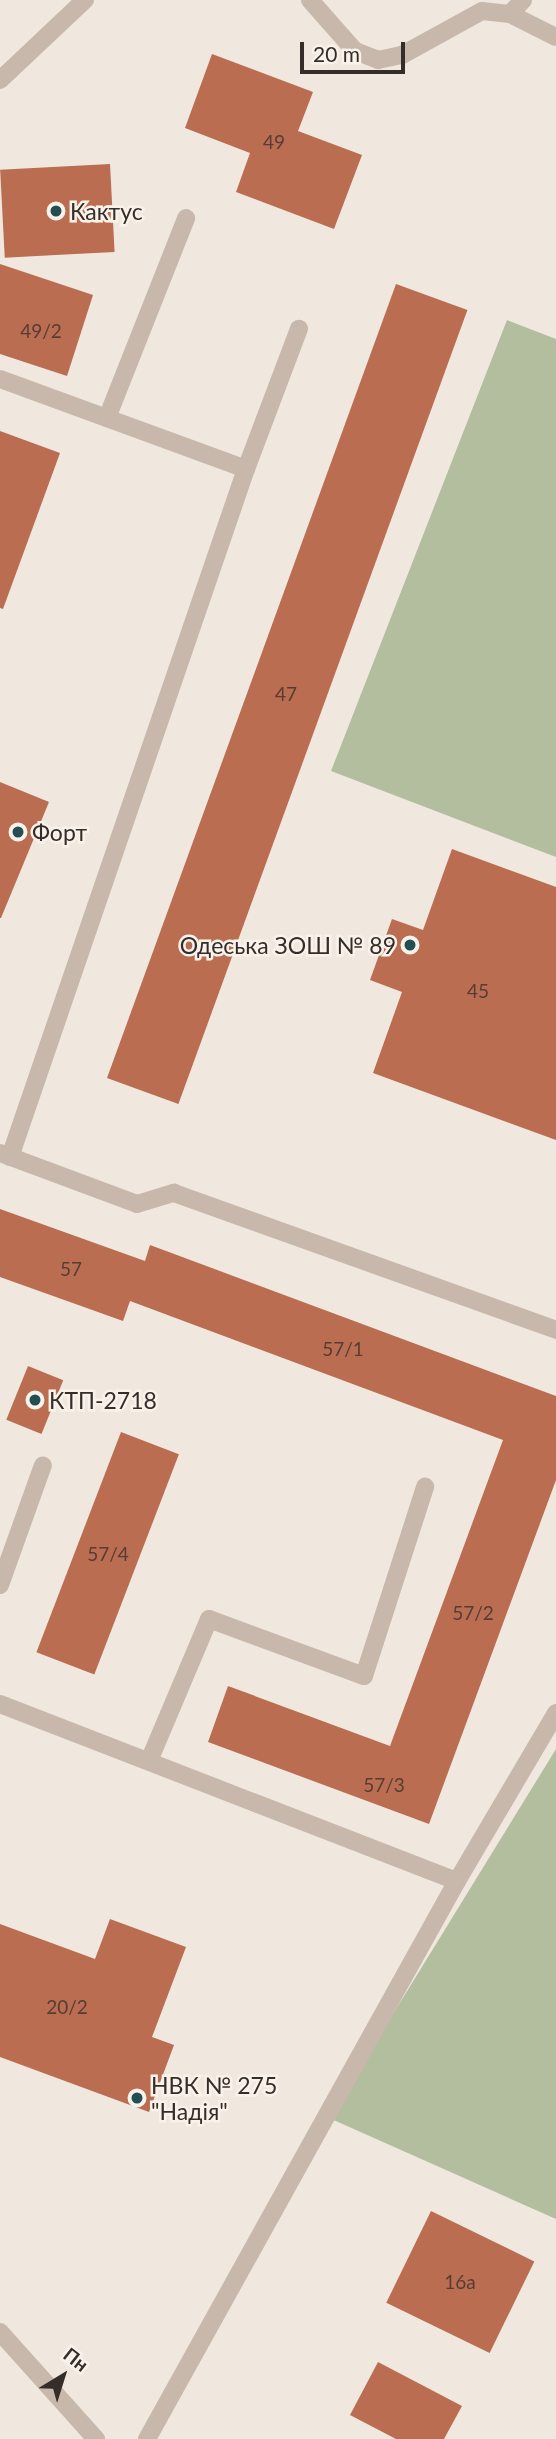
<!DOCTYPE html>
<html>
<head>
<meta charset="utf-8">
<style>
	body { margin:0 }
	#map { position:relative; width:556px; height:2439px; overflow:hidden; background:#f0e8de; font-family:Lato,sans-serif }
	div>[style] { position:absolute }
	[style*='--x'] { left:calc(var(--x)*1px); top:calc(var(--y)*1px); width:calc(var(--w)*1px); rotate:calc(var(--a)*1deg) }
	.green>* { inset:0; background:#b3be9f }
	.building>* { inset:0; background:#ba6d51; transform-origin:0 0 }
	.minor>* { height:18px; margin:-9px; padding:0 9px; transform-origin:9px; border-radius:9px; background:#c7b8ab }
	.dots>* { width:19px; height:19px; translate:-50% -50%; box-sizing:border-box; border:4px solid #f8f2ea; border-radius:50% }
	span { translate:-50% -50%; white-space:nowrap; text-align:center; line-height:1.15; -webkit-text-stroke:5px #f8f2ea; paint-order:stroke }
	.number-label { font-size:19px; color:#563d33 }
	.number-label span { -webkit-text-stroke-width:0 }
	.poi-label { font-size:23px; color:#352d29 }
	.left { translate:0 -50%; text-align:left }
	.right { translate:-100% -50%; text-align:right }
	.north { position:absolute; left:28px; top:2341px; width:70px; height:70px; -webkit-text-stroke:5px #f8f2ea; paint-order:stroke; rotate:38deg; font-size:19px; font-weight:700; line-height:28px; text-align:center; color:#352d29 }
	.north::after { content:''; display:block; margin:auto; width:24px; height:32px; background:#352d29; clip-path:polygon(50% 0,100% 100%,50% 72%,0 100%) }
	.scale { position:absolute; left:300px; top:42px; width:105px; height:32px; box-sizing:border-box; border:4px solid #352d29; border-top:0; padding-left:9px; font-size:21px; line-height:24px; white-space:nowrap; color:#352d29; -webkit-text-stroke:5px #f8f2ea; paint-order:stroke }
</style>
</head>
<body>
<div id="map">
	<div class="green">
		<div style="clip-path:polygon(507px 320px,556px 339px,556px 857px,331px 771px)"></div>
		<div style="clip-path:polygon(556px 1749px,556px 2219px,329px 2118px)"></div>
	</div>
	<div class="building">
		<div style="clip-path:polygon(212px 54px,313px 92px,298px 131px,362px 155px,334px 229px,236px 192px,250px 153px,185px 128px)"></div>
		<div style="left:110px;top:164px;width:88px;height:110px;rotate:87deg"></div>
		<div style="clip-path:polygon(0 264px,93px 295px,67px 376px,0 354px)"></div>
		<div style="left:396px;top:284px;width:76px;height:845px;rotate:20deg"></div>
		<div style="clip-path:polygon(0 431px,60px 453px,3px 609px,0 608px)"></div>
		<div style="clip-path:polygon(0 782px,49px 802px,1px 918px,0 918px)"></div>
		<div style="clip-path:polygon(452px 849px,556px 887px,556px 1140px,373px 1073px,402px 992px,370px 980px,392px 919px,423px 930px)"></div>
		<div style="clip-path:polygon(0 1209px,145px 1261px,150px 1245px,556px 1396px,556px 1480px,429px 1824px,208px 1742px,228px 1686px,390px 1746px,503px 1440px,130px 1301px,123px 1321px,0 1277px)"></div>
		<div style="left:28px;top:1366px;width:38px;height:58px;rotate:22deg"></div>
		<div style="left:121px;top:1432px;width:62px;height:236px;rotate:21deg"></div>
		<div style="clip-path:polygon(110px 1919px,186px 1947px,152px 2037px,174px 2045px,149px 2112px,0 2057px,0 1924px,95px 1959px)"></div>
		<div style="left:431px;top:2211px;width:115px;height:102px;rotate:26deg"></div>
		<div style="clip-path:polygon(378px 2362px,462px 2406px,444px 2439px,396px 2439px,350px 2415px)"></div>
	</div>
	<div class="minor">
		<div style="--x:310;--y:0;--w:68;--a:48.6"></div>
		<div style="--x:355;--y:51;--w:25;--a:21"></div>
		<div style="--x:378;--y:60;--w:25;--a:-12"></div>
		<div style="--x:402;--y:55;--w:91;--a:-28.8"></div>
		<div style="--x:482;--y:11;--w:28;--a:6"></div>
		<div style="--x:510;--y:14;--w:51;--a:26.6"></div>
		<div style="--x:510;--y:14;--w:19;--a:-47"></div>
		<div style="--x:0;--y:80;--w:117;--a:-43.3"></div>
		<div style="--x:0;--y:379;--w:262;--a:20.1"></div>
		<div style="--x:107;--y:418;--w:215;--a:-68.4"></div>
		<div style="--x:0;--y:1153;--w:146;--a:20.4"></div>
		<div style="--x:137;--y:1204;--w:39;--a:-17"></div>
		<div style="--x:174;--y:1193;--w:406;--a:19.7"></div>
		<div style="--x:10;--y:1157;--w:727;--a:-71.07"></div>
		<div style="--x:246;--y:469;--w:150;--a:-69.3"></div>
		<div style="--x:0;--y:1585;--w:127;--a:-70.3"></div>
		<div style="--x:0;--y:1704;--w:490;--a:21.2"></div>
		<div style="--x:149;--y:1761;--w:154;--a:-67.1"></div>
		<div style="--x:209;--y:1619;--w:165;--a:20.2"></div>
		<div style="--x:364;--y:1676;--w:199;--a:-72.1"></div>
		<div style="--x:0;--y:2332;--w:144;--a:48.1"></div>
		<div style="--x:147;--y:2439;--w:638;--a:-60.95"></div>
		<div style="--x:457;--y:1881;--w:195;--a:-59.5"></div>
	</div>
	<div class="dots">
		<div style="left:56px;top:211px;background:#234f53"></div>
		<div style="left:18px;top:832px;background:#234f53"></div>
		<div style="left:410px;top:945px;background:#234f53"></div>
		<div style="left:35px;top:1400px;background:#234f53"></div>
		<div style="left:137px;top:2098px;background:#234f53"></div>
	</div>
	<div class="number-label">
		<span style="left:274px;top:142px">49</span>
		<span style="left:41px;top:331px">49/2</span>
		<span style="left:286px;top:694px">47</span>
		<span style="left:478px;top:991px">45</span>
		<span style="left:71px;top:1269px">57</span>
		<span style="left:343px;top:1349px">57/1</span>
		<span style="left:108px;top:1554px">57/4</span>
		<span style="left:473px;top:1613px">57/2</span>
		<span style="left:384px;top:1785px">57/3</span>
		<span style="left:67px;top:2007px">20/2</span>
		<span style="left:460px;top:2282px">16а</span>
	</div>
	<div class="poi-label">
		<span class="left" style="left:70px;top:211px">Кактус</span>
		<span class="left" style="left:32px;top:832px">Форт</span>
		<span class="right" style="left:396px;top:945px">Одеська ЗОШ № 89</span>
		<span class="left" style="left:49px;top:1400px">КТП-2718</span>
		<span class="left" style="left:151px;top:2098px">НВК № 275<br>"Надія"</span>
	</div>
	<div class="north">Пн</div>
	<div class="scale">20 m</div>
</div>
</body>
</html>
